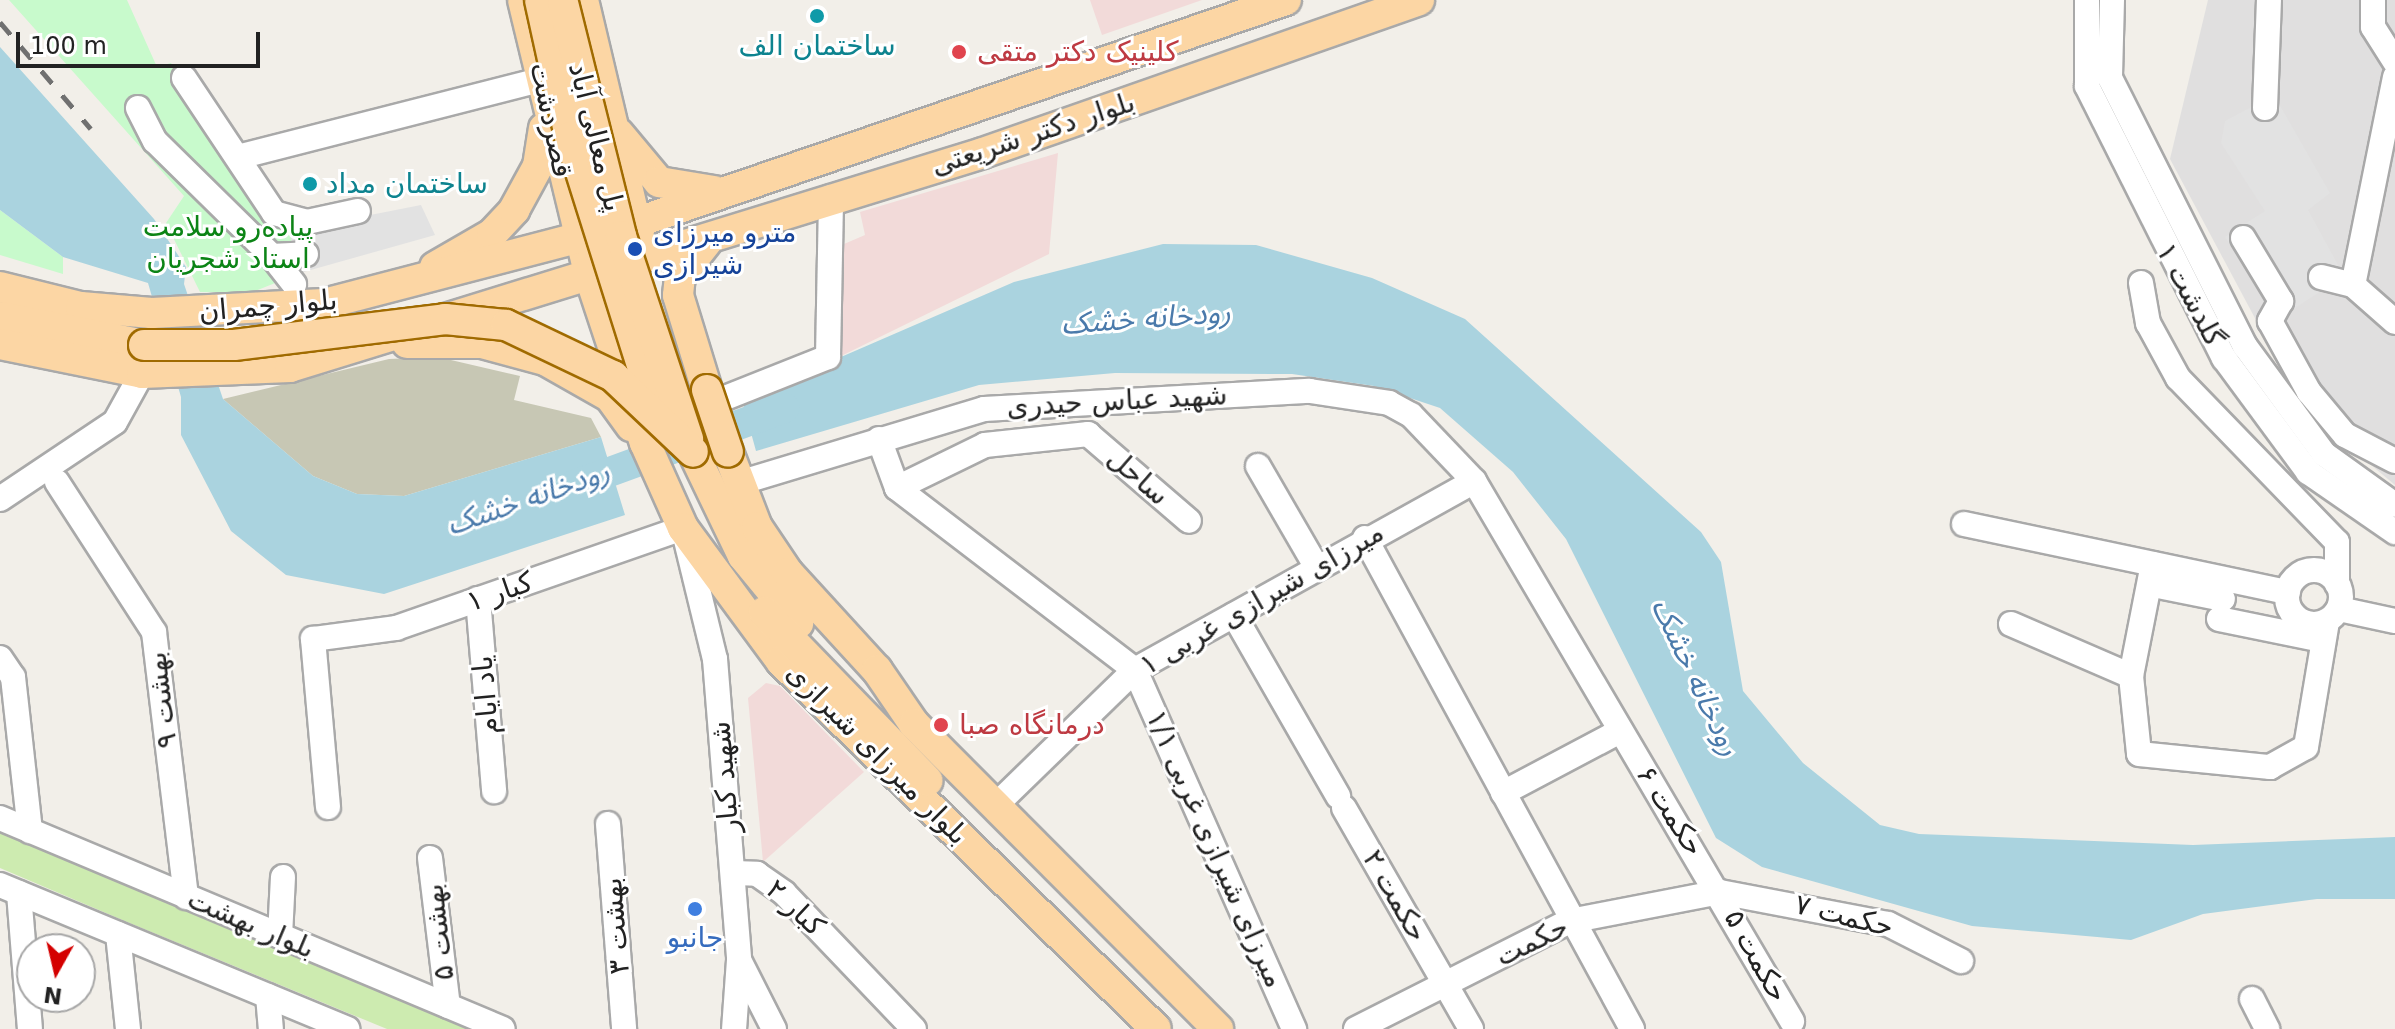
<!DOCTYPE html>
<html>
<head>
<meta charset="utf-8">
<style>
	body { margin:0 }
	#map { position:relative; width:2395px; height:1029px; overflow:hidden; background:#f2efe9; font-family:"DejaVu Sans","Noto Sans Arabic",sans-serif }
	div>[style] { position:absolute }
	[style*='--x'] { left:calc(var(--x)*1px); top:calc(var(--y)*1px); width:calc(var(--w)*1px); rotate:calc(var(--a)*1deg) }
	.residential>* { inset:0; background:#e0dfdf }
	.commercial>* { inset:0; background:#f2dad9 }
	.construction>* { inset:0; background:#c7c7b4 }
	.grass>* { inset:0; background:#cdebb0 }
	.park>* { inset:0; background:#c8facc }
	.parking>* { inset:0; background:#e2e2e2 }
	.water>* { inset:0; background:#aad3df }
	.river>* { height:30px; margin:-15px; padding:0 15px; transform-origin:15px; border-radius:15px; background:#aad3df }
	.roads { filter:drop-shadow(2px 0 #a9a9a9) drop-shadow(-2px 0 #a9a9a9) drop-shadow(0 2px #a9a9a9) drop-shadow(0 -2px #a9a9a9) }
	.minor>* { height:24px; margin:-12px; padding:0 12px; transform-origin:12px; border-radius:12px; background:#fff }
	.minor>.ring { margin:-12px; padding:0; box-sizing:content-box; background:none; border:24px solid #fff; border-radius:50% }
	.major>* { height:30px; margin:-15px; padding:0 15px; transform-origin:15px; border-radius:15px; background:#fcd6a4 }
	.rail>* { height:5px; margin-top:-2.5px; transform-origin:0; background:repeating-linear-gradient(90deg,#707070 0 16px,transparent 0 32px) }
	.bridges { filter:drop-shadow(2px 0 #a06b00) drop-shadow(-2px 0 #a06b00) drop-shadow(0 2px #a06b00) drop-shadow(0 -2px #a06b00) }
	.major-bridge>* { height:30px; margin:-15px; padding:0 15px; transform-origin:15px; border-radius:15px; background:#fcd6a4 }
	.dots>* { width:22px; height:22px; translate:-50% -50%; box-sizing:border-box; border:4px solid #fff; border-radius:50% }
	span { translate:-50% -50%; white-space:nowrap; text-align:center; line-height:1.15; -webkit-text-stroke:6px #fff; paint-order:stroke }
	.culture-label { font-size:28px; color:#0d838f }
	.left { translate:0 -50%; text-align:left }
	.health-label { font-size:28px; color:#be3a42 }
	.street-label { font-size:28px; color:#222 }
	.park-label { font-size:28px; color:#0c8416 }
	.transit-label { font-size:28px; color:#164399 }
	.shop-label { font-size:28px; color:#366cbe }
	.water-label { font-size:30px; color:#4a7aab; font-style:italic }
	.north { position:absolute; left:16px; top:933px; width:80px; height:80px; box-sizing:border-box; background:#fff; border:2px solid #a7a7a7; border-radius:50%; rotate:188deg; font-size:22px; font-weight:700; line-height:32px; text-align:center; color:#222 }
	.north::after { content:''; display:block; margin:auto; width:28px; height:36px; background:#d40000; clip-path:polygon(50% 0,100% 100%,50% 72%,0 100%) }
	.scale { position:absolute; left:16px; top:32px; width:244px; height:36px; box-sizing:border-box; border:4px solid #222; border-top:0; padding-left:10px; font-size:24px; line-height:28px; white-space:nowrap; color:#222; -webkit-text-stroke:6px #fff; paint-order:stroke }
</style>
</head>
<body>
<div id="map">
	<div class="residential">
		<div style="clip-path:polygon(2208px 0,2395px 0,2395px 485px,2303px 408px,2170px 159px)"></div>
	</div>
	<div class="commercial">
		<div style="clip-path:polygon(1090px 0,1202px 0,1102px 35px)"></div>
		<div style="clip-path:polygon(1058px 153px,1049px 254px,837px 358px,844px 244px,865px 235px,860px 212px)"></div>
		<div style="clip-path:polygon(766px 683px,780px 686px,864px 772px,763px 862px,748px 698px)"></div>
	</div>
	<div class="construction">
		<div style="clip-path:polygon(438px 357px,520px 376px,514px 400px,591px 418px,601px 437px,404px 496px,357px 494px,313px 476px,223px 399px,389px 359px)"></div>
	</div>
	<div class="grass">
		<div style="clip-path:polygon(0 825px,485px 1029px,387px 1029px,127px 922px,0 868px)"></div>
	</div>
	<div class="park">
		<div style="clip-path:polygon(9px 0,127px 0,157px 67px,171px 63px,272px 225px,289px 231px,300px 273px,250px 293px,200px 292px,166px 223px,184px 196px)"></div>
		<div style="clip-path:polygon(0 210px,63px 257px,63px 274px,0 255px)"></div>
	</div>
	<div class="parking">
		<div style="clip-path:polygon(2274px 95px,2330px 193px,2308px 210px,2344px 276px,2277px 320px,2225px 237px,2265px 211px,2221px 143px,2225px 121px)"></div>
		<div style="clip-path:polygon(421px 205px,435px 235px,300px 273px,289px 231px)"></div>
	</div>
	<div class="water">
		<div style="clip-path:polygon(0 47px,154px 219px,186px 267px,184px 284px,223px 399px,313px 476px,357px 494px,404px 496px,601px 437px,625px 515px,384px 594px,286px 575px,231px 531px,181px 435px,181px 397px,148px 283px,63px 257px,0 210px)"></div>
		<div style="clip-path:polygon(1163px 244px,1256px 245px,1372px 278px,1465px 319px,1701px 532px,1721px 562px,1743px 691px,1803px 763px,1880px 825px,1919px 834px,2193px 845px,2395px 837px,2395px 899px,2317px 899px,2203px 914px,2131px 940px,1972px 926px,1762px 867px,1716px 838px,1566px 539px,1513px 472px,1440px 408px,1374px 386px,1292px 374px,1115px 373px,979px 385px,756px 451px,742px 400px,1014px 282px)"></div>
	</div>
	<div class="river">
		<div style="--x:574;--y:485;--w:224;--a:-20.1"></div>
	</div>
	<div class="roads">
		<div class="minor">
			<div style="--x:2087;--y:0;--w:86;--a:90"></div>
			<div style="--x:2087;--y:86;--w:305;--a:63.3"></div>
			<div style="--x:2224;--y:358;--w:142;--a:53.6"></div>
			<div style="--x:2308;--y:472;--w:106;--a:34.6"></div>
			<div style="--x:2112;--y:0;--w:78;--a:91.5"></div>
			<div style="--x:2110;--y:78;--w:300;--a:63.3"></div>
			<div style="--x:2245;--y:346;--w:134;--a:53.8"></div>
			<div style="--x:2324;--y:454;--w:87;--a:35.7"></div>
			<div style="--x:2373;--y:0;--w:27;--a:90"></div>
			<div style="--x:2373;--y:27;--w:41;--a:57.8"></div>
			<div style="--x:2395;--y:77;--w:212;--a:101.4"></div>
			<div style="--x:2353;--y:285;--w:56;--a:41.4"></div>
			<div style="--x:184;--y:78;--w:162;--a:56.3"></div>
			<div style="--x:274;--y:213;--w:34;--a:15"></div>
			<div style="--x:307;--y:222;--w:52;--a:-12.2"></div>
			<div style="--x:138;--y:108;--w:37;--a:63"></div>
			<div style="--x:155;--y:141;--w:164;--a:44.5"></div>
			<div style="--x:272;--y:256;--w:34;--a:-3"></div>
			<div style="--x:2265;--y:108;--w:108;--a:-87.9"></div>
			<div style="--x:238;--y:157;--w:315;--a:-14.3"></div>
			<div style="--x:2243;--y:238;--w:74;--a:58.9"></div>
			<div style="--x:2281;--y:301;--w:23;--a:119"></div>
			<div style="--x:2270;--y:321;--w:81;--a:61.2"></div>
			<div style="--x:2309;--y:392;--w:56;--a:50.1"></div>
			<div style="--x:2345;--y:435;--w:56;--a:27.5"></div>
			<div style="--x:272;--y:256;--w:36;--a:52"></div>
			<div style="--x:2321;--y:277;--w:33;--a:14"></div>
			<div style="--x:2141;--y:283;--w:41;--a:80.1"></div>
			<div style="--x:2148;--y:323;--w:63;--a:61.4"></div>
			<div style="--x:2178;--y:378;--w:228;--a:45.9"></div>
			<div style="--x:2337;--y:542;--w:42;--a:90"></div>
			<div style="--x:710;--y:404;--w:127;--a:-21.7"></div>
			<div style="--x:828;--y:357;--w:160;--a:-88.9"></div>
			<div style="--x:879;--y:439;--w:52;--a:69.8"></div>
			<div style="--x:1258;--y:466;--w:116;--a:59.9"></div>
			<div style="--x:57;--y:482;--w:179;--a:57.1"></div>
			<div style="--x:154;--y:632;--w:267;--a:83.1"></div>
			<div style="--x:739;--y:483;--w:256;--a:-16.8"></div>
			<div style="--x:984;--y:409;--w:326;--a:-3.2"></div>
			<div style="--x:1310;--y:391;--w:80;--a:8.6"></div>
			<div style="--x:1389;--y:403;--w:25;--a:29"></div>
			<div style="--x:1411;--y:415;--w:91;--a:46.3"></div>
			<div style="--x:1474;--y:481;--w:627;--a:59.51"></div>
			<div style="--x:897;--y:488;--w:300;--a:37.4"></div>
			<div style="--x:1135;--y:670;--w:393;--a:66.1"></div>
			<div style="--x:897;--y:488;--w:98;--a:-26"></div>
			<div style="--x:985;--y:445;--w:104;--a:-6.1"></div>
			<div style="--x:1088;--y:434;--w:133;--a:40.7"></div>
			<div style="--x:0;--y:499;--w:138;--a:-33.8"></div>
			<div style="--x:115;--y:422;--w:56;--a:-61.1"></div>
			<div style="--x:1964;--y:524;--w:331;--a:11.9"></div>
			<div style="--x:1365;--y:538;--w:559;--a:61.46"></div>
			<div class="ring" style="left:2287px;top:570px;width:30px;height:30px"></div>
			<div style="--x:2163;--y:587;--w:61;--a:11.3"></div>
			<div style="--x:478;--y:599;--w:193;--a:85.2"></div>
			<div style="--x:2339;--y:609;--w:57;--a:12.1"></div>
			<div style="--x:1234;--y:615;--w:209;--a:60.1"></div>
			<div style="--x:2219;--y:619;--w:105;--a:11.5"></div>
			<div style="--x:2011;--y:624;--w:131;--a:23.4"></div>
			<div style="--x:2131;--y:676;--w:78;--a:84.1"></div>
			<div style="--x:2139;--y:754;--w:132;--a:5.7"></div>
			<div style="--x:2270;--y:767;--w:41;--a:-29.1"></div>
			<div style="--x:2306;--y:747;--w:128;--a:-80.5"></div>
			<div style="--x:0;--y:658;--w:23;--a:56"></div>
			<div style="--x:13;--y:677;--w:155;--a:83.7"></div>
			<div style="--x:2131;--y:676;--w:114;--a:-78.9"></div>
			<div style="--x:1503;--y:793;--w:132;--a:-27.9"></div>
			<div style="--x:996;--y:805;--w:194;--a:-44.2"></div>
			<div style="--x:1135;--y:670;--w:388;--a:-29.1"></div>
			<div style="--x:328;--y:807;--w:169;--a:-95.1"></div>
			<div style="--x:313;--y:639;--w:84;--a:-7.5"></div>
			<div style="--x:396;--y:628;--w:304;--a:-19.2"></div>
			<div style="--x:683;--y:528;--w:135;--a:76.3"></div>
			<div style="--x:715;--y:659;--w:302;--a:85.4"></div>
			<div style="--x:739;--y:960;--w:69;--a:94.1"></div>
			<div style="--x:1344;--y:808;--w:255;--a:60.1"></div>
			<div style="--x:0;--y:818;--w:545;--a:22.76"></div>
			<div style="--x:608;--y:824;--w:206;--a:85.5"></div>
			<div style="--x:430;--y:858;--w:149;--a:83.1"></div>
			<div style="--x:734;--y:873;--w:23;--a:2"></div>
			<div style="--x:757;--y:874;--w:33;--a:35"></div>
			<div style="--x:784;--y:893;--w:188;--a:46.3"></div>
			<div style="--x:0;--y:885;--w:376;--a:22.5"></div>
			<div style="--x:19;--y:893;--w:136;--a:85.4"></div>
			<div style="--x:118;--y:934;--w:96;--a:84"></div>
			<div style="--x:280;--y:936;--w:59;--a:-87.1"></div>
			<div style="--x:740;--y:962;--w:75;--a:63.1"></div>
			<div style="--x:268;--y:996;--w:33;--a:85"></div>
			<div style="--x:2252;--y:999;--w:34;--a:63"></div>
			<div style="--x:1356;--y:1029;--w:240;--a:-26.8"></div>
			<div style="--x:1570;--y:921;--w:153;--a:-10.9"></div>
			<div style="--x:1720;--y:892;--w:171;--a:10.8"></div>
			<div style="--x:1888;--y:924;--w:82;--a:26.9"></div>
		</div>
		<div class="major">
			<div style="--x:523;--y:0;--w:285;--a:76.4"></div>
			<div style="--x:590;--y:277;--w:175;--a:71.7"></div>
			<div style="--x:645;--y:443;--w:93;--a:65.9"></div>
			<div style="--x:683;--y:528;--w:165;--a:53.6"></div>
			<div style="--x:781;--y:661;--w:525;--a:44.46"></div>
			<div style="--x:583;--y:0;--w:249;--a:76.7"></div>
			<div style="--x:619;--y:134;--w:62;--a:50.2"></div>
			<div style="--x:659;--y:182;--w:56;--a:9.3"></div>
			<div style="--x:435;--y:267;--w:66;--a:-30.1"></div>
			<div style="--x:492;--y:234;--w:33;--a:-47"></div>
			<div style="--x:514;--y:210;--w:50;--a:-61.4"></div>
			<div style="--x:538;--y:166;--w:38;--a:-81"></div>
			<div style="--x:0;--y:287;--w:83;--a:13.9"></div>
			<div style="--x:81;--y:307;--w:71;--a:4.8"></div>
			<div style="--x:152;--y:313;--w:172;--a:-3"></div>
			<div style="--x:324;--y:304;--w:321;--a:-14.6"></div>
			<div style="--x:635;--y:223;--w:688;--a:-18.91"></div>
			<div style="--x:0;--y:317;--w:147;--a:11"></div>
			<div style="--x:407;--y:343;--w:75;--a:0"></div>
			<div style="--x:482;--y:343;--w:65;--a:15.1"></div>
			<div style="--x:545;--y:360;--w:75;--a:29.6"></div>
			<div style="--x:610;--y:397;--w:36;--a:54"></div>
			<div style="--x:0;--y:344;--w:145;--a:11.5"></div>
			<div style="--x:142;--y:373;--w:148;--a:-2.3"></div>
			<div style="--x:290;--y:367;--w:725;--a:-17.16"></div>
			<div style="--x:983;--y:153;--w:462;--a:-19.3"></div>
			<div style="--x:707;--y:390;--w:99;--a:-107"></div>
			<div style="--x:678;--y:295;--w:19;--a:-84"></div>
			<div style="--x:680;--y:276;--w:47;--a:-51.9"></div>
			<div style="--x:693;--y:452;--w:115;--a:64.3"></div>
			<div style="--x:743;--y:556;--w:87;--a:50.6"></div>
			<div style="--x:728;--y:452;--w:80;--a:68.9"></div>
			<div style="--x:757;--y:527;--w:55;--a:56"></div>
			<div style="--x:788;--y:573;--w:132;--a:47.5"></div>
			<div style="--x:877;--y:670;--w:65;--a:55.6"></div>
			<div style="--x:914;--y:724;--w:431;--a:45.1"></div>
			<div style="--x:764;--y:612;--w:235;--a:45.9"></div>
		</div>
	</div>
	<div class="rail">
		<div style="--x:0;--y:22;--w:140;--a:49.6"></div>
	</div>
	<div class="bridges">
		<div class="major-bridge">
			<div style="--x:540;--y:0;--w:140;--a:77.6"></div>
			<div style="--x:570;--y:137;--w:289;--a:72.5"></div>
			<div style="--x:563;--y:3;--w:240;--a:76"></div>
			<div style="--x:621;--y:236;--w:214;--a:71.7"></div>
			<div style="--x:144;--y:345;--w:90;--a:0"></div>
			<div style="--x:234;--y:345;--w:213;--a:-7"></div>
			<div style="--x:445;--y:319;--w:61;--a:5.6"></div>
			<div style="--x:506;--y:325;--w:119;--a:25.5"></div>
			<div style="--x:613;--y:376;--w:110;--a:43.5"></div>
			<div style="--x:707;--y:390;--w:65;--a:71.3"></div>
		</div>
	</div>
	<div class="dots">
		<div style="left:817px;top:16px;background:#0f9aa8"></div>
		<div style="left:959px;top:52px;background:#e0444e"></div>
		<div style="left:310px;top:184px;background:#0f9aa8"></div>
		<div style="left:635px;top:249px;background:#1a4fb4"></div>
		<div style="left:941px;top:725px;background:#e0444e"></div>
		<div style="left:695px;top:909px;background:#3f7fe0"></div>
	</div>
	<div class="culture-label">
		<span style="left:817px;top:46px">ساختمان الف</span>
		<span class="left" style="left:326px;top:184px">ساختمان مداد</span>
	</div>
	<div class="health-label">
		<span class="left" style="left:977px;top:52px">کلینیک دکتر متقی</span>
		<span class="left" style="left:959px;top:725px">درمانگاه صبا</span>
	</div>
	<div class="street-label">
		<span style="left:551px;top:120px;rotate:78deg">قصردشت</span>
		<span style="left:1033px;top:134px;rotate:-18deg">بلوار دکتر شریعتی</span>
		<span style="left:596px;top:137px;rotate:76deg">پل معالی آباد</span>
		<span style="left:2190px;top:295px;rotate:62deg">گلدشت ۱</span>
		<span style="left:268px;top:306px;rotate:-5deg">بلوار چمران</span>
		<span style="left:1117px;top:401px;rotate:-3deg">شهید عباس حیدری</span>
		<span style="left:1138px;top:477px;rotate:41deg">ساحل</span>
		<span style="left:500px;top:592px;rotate:-19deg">۱ کبار</span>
		<span style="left:1262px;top:599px;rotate:-30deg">۱ میرزای شیرازی غربی</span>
		<span style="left:486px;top:695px;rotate:-95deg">یاد ایام</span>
		<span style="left:162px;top:700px;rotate:-97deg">۹ بهشت</span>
		<span style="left:877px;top:754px;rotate:45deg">بلوار میرزای شیرازی</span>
		<span style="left:725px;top:777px;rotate:-95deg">شهید کبار</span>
		<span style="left:1670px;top:811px;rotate:58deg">۶ حکمت</span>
		<span style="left:1215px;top:849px;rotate:66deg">۱/۱ میرزای شیرازی غربی</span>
		<span style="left:1395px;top:896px;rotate:60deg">۲ حکمت</span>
		<span style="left:795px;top:908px;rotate:43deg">۲ کبار</span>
		<span style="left:1844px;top:916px;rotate:14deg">۷ حکمت</span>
		<span style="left:251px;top:924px;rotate:23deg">بلوار بهشت</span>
		<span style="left:616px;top:926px;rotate:-95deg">۳ بهشت</span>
		<span style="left:439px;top:932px;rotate:-97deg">۵ بهشت</span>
		<span style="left:1532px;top:942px;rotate:-26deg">حکمت</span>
		<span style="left:1756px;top:956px;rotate:61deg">۵ حکمت</span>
	</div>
	<div class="park-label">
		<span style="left:228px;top:243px">پیاده‌رو سلامت<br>استاد شجریان</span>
	</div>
	<div class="transit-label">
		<span class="left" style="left:653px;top:249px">مترو میرزای<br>شیرازی</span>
	</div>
	<div class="shop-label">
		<span style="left:695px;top:938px">جانبو</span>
	</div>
	<div class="water-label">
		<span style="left:1146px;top:318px;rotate:-4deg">رودخانه خشک</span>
		<span style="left:528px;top:498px;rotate:-19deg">رودخانه خشک</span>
		<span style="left:1696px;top:677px;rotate:65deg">رودخانه خشک</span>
	</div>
	<div class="north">N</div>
	<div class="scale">100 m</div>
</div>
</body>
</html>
